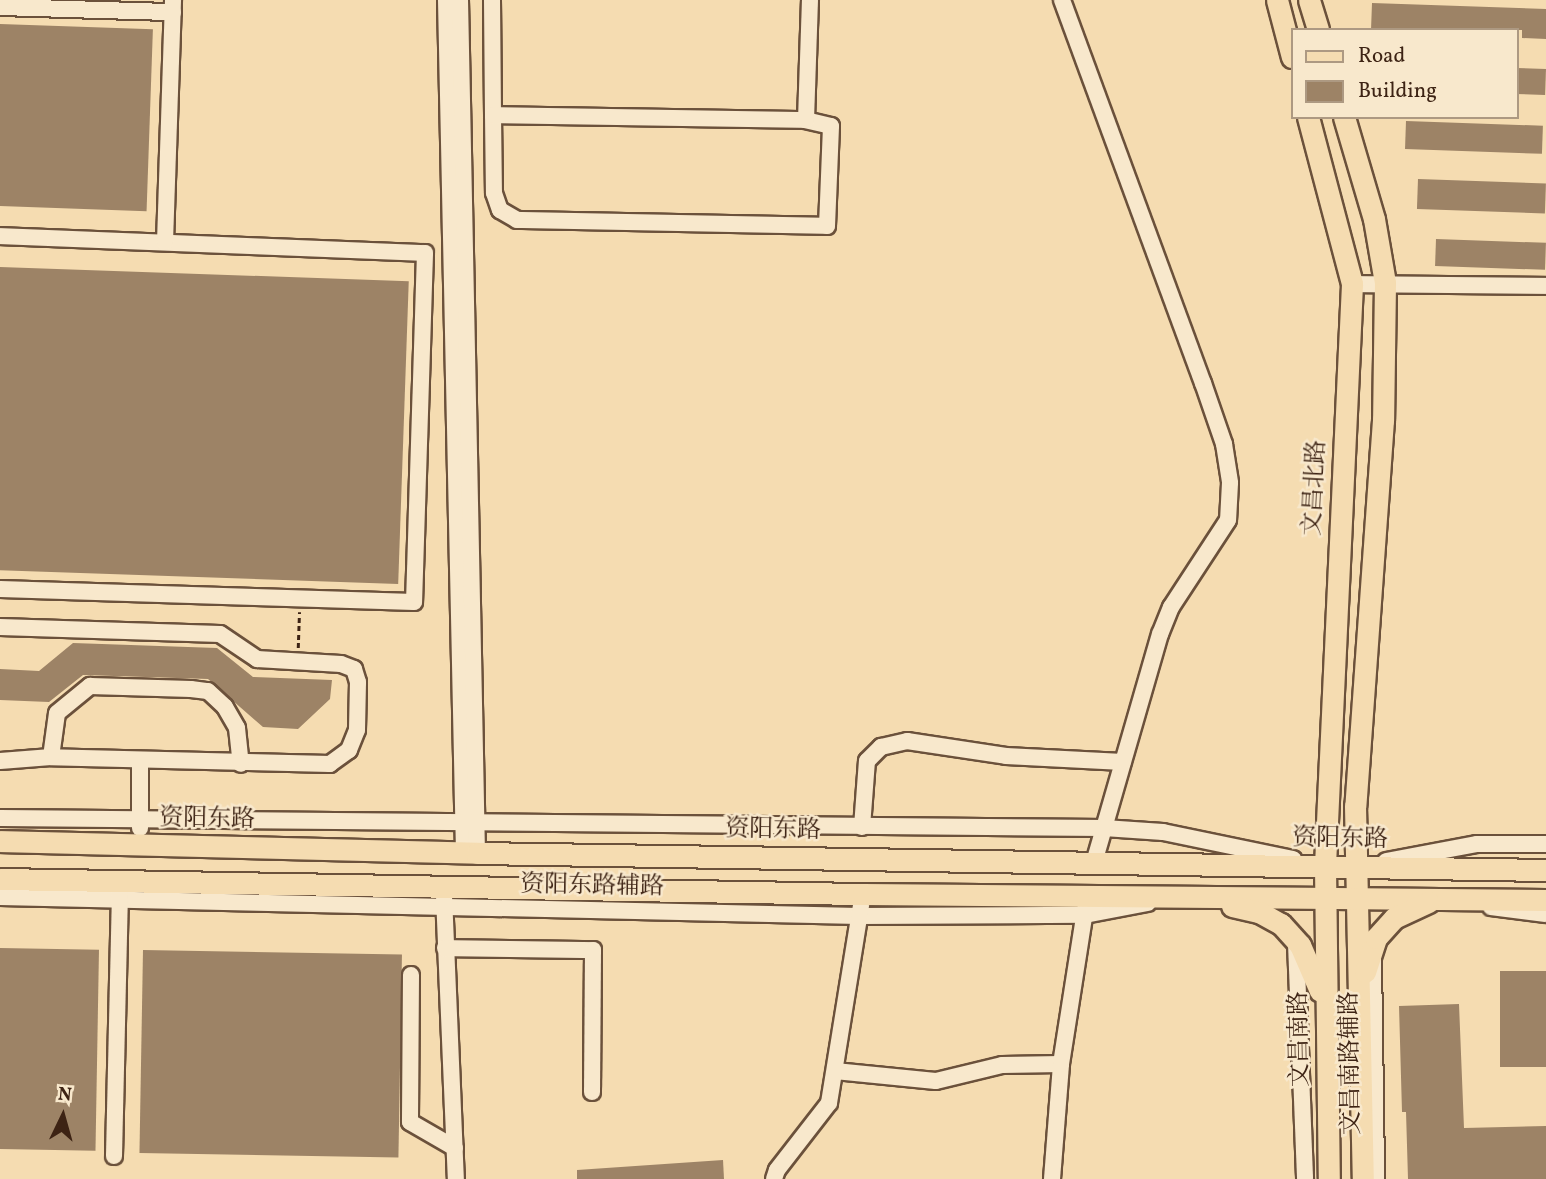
<!DOCTYPE html>
<html>
<head>
<meta charset="utf-8">
<style>
	body { margin:0 }
	#map { position:relative; width:1546px; height:1179px; overflow:hidden; background:#f5dcb1; font-family:Vollkorn,"Noto Serif SC",serif }
	div>[style] { position:absolute }
	[style*='--x'] { left:calc(var(--x)*1px); top:calc(var(--y)*1px); width:calc(var(--w)*1px); rotate:calc(var(--a)*1deg) }
	.building>* { inset:0; background:#9d8366; transform-origin:0 0 }
	.path>* { height:2.5px; margin-top:-1.25px; transform-origin:0; background:repeating-linear-gradient(90deg,#3d2314 0 5px,transparent 0 8.5px) }
	.roads { filter:drop-shadow(2px 0 #6b513b) drop-shadow(-2px 0 #6b513b) drop-shadow(0 2px #6b513b) drop-shadow(0 -2px #6b513b) }
	.minor>* { height:16px; margin:-8px; padding:0 8px; transform-origin:8px; border-radius:8px; background:#f8e8cc }
	.major>* { height:21px; margin:-10.5px; padding:0 10.5px; transform-origin:10.5px; border-radius:10.5px; background:#f5dcb1 }
	span { translate:-50% -50%; white-space:nowrap; text-align:center; line-height:1.15; -webkit-text-stroke:5px #f8e8cc; paint-order:stroke }
	.street-label { font-size:24px; color:#3d2314 }
	.legend { position:absolute; left:1291px; top:28px; width:228px; height:91px; box-sizing:border-box; background:#f8e8cc; border:2px solid #ad9982; margin:0; padding:9px 12px; list-style:none; font-size:21px; color:#3d2314 }
	.legend li { display:flex; align-items:center; gap:14px; height:35px }
	.legend b { width:35px; border:2px solid #ad9982 }
	.north { position:absolute; left:28px; top:1081px; width:70px; height:70px; -webkit-text-stroke:5px #f8e8cc; paint-order:stroke; rotate:5deg; font-size:19px; font-weight:700; line-height:28px; text-align:center; color:#3d2314 }
	.north::after { content:''; display:block; margin:auto; width:24px; height:32px; background:#3d2314; clip-path:polygon(50% 0,100% 100%,50% 72%,0 100%) }
</style>
</head>
<body>
<div id="map">
	<div class="building">
		<div style="clip-path:polygon(1372px 3px,1546px 9px,1546px 39px,1522px 38px,1522px 30px,1371px 30px)"></div>
		<div style="left:0;top:24px;width:153px;height:182px;rotate:2deg"></div>
		<div style="left:1516px;top:68px;width:30px;height:26px;rotate:2deg"></div>
		<div style="left:1406px;top:121px;width:137px;height:28px;rotate:2deg"></div>
		<div style="left:1418px;top:179px;width:128px;height:30px;rotate:2deg"></div>
		<div style="left:1436px;top:239px;width:110px;height:27px;rotate:2deg"></div>
		<div style="left:0;top:267px;width:409px;height:303px;rotate:2deg"></div>
		<div style="clip-path:polygon(73px 643px,217px 648px,253px 677px,332px 680px,330px 699px,298px 729px,263px 727px,208px 679px,83px 675px,49px 702px,0 700px,0 669px,39px 671px)"></div>
		<div style="left:0;top:948px;width:99px;height:201px;rotate:1deg"></div>
		<div style="left:143px;top:950px;width:259px;height:203px;rotate:1deg"></div>
		<div style="left:1546px;top:971px;width:96px;height:46px;rotate:90deg"></div>
		<div style="clip-path:polygon(1459px 1004px,1464px 1128px,1546px 1126px,1546px 1179px,1408px 1179px,1406px 1112px,1402px 1112px,1399px 1006px)"></div>
		<div style="clip-path:polygon(723px 1160px,724px 1179px,577px 1179px,577px 1170px)"></div>
	</div>
	<div class="path">
		<div style="--x:298;--y:648;--w:36;--a:-88"></div>
	</div>
	<div class="roads">
		<div class="minor">
			<div style="--x:446;--y:0;--w:853;--a:88.79"></div>
			<div style="--x:460;--y:0;--w:853;--a:88.86"></div>
			<div style="--x:492;--y:0;--w:115;--a:89.5"></div>
			<div style="--x:493;--y:115;--w:78;--a:89.3"></div>
			<div style="--x:494;--y:193;--w:18;--a:71"></div>
			<div style="--x:500;--y:210;--w:20;--a:30"></div>
			<div style="--x:517;--y:220;--w:310;--a:1.1"></div>
			<div style="--x:827;--y:226;--w:100;--a:-87.7"></div>
			<div style="--x:831;--y:126;--w:26;--a:-167"></div>
			<div style="--x:806;--y:120;--w:313;--a:-179.1"></div>
			<div style="--x:1062;--y:0;--w:408;--a:69.8"></div>
			<div style="--x:1203;--y:383;--w:65;--a:71"></div>
			<div style="--x:1224;--y:444;--w:39;--a:81"></div>
			<div style="--x:1230;--y:483;--w:37;--a:93"></div>
			<div style="--x:1228;--y:520;--w:104;--a:123.2"></div>
			<div style="--x:1171;--y:607;--w:29;--a:112"></div>
			<div style="--x:1160;--y:634;--w:237;--a:106.1"></div>
			<div style="--x:0;--y:7;--w:173;--a:1.7"></div>
			<div style="--x:806;--y:120;--w:120;--a:-88.1"></div>
			<div style="--x:0;--y:236;--w:425;--a:2.3"></div>
			<div style="--x:425;--y:253;--w:349;--a:91.8"></div>
			<div style="--x:414;--y:602;--w:414;--a:-178.2"></div>
			<div style="--x:165;--y:242;--w:242;--a:-88.1"></div>
			<div style="--x:1352;--y:284;--w:194;--a:0.6"></div>
			<div style="--x:0;--y:627;--w:220;--a:1.8"></div>
			<div style="--x:220;--y:634;--w:45;--a:34"></div>
			<div style="--x:257;--y:659;--w:84;--a:3.4"></div>
			<div style="--x:341;--y:664;--w:14;--a:21"></div>
			<div style="--x:354;--y:669;--w:14;--a:73"></div>
			<div style="--x:358;--y:682;--w:48;--a:91.2"></div>
			<div style="--x:357;--y:730;--w:22;--a:112"></div>
			<div style="--x:349;--y:750;--w:24;--a:144"></div>
			<div style="--x:330;--y:764;--w:279;--a:-178.6"></div>
			<div style="--x:51;--y:757;--w:51;--a:175.5"></div>
			<div style="--x:51;--y:757;--w:44;--a:-82.2"></div>
			<div style="--x:57;--y:713;--w:43;--a:-39.3"></div>
			<div style="--x:90;--y:686;--w:101;--a:1.7"></div>
			<div style="--x:191;--y:689;--w:17;--a:7"></div>
			<div style="--x:208;--y:691;--w:23;--a:43"></div>
			<div style="--x:225;--y:707;--w:24;--a:60"></div>
			<div style="--x:237;--y:728;--w:36;--a:84"></div>
			<div style="--x:0;--y:818;--w:1104;--a:0.52"></div>
			<div style="--x:1104;--y:828;--w:59;--a:3.9"></div>
			<div style="--x:1163;--y:832;--w:133;--a:11.7"></div>
			<div style="--x:862;--y:827;--w:66;--a:-85.7"></div>
			<div style="--x:867;--y:761;--w:20;--a:-45"></div>
			<div style="--x:881;--y:747;--w:27;--a:-13"></div>
			<div style="--x:907;--y:741;--w:100;--a:8.6"></div>
			<div style="--x:1006;--y:756;--w:117;--a:2.9"></div>
			<div style="--x:140;--y:828;--w:68;--a:-90"></div>
			<div style="--x:1386;--y:861;--w:93;--a:-10.6"></div>
			<div style="--x:1477;--y:844;--w:69;--a:0"></div>
			<div style="--x:444;--y:896;--w:283;--a:87.6"></div>
			<div style="--x:0;--y:897;--w:859;--a:1.27"></div>
			<div style="--x:859;--y:916;--w:226;--a:-0.3"></div>
			<div style="--x:1085;--y:915;--w:64;--a:-10.8"></div>
			<div style="--x:1491;--y:907;--w:55;--a:7.3"></div>
			<div style="--x:1296;--y:943;--w:236;--a:87.8"></div>
			<div style="--x:445;--y:948;--w:148;--a:0.8"></div>
			<div style="--x:593;--y:950;--w:142;--a:90.4"></div>
			<div style="--x:1373;--y:957;--w:222;--a:89.2"></div>
			<div style="--x:411;--y:975;--w:147;--a:90.4"></div>
			<div style="--x:410;--y:1122;--w:52;--a:30"></div>
			<div style="--x:835;--y:1071;--w:101;--a:5.7"></div>
			<div style="--x:936;--y:1081;--w:68;--a:-13.6"></div>
			<div style="--x:1002;--y:1065;--w:59;--a:-1"></div>
			<div style="--x:114;--y:1156;--w:266;--a:-88.7"></div>
			<div style="--x:774;--y:1179;--w:9;--a:-72"></div>
			<div style="--x:777;--y:1170;--w:85;--a:-52.2"></div>
			<div style="--x:829;--y:1103;--w:201;--a:-80.8"></div>
			<div style="--x:1052;--y:1179;--w:115;--a:-85.5"></div>
			<div style="--x:1061;--y:1064;--w:161;--a:-81.1"></div>
		</div>
		<div class="major">
			<div style="--x:1277;--y:0;--w:59;--a:75.3"></div>
			<div style="--x:1309;--y:0;--w:31;--a:73"></div>
			<div style="--x:1308;--y:117;--w:173;--a:75.2"></div>
			<div style="--x:1352;--y:284;--w:583;--a:92.66"></div>
			<div style="--x:1325;--y:866;--w:313;--a:89.3"></div>
			<div style="--x:1344;--y:117;--w:106;--a:73.6"></div>
			<div style="--x:1374;--y:219;--w:65;--a:80.2"></div>
			<div style="--x:1385;--y:283;--w:137;--a:90.8"></div>
			<div style="--x:1383;--y:420;--w:387;--a:94.1"></div>
			<div style="--x:1355;--y:806;--w:373;--a:88.8"></div>
			<div style="--x:0;--y:841;--w:477;--a:1.4"></div>
			<div style="--x:477;--y:853;--w:1069;--a:0.91"></div>
			<div style="--x:0;--y:879;--w:863;--a:1"></div>
			<div style="--x:863;--y:894;--w:683;--a:0.5"></div>
			<div style="--x:1232;--y:906;--w:28;--a:13"></div>
			<div style="--x:1259;--y:912;--w:25;--a:29"></div>
			<div style="--x:1281;--y:924;--w:28;--a:48"></div>
			<div style="--x:1300;--y:945;--w:50;--a:66.5"></div>
			<div style="--x:1365;--y:972;--w:36;--a:-72"></div>
			<div style="--x:1376;--y:938;--w:27;--a:-48"></div>
			<div style="--x:1394;--y:918;--w:38;--a:-25"></div>
		</div>
	</div>
	<div class="street-label">
		<span style="left:1316px;top:488px;rotate:-87deg">文昌北路</span>
		<span style="left:207px;top:820px;rotate:1deg">资阳东路</span>
		<span style="left:773px;top:831px;rotate:1deg">资阳东路</span>
		<span style="left:1340px;top:840px;rotate:1deg">资阳东路</span>
		<span style="left:592px;top:887px;rotate:1deg">资阳东路辅路</span>
		<span style="left:1301px;top:1039px;rotate:-91deg">文昌南路</span>
		<span style="left:1352px;top:1063px;rotate:-91deg">文昌南路辅路</span>
	</div>
	<ul class="legend">
	<li><b style="height:9px;background:#f5dcb1"></b>Road</li>
	<li><b style="height:19px;background:#9d8366"></b>Building</li>
	</ul>
	<div class="north">N</div>
</div>
</body>
</html>
